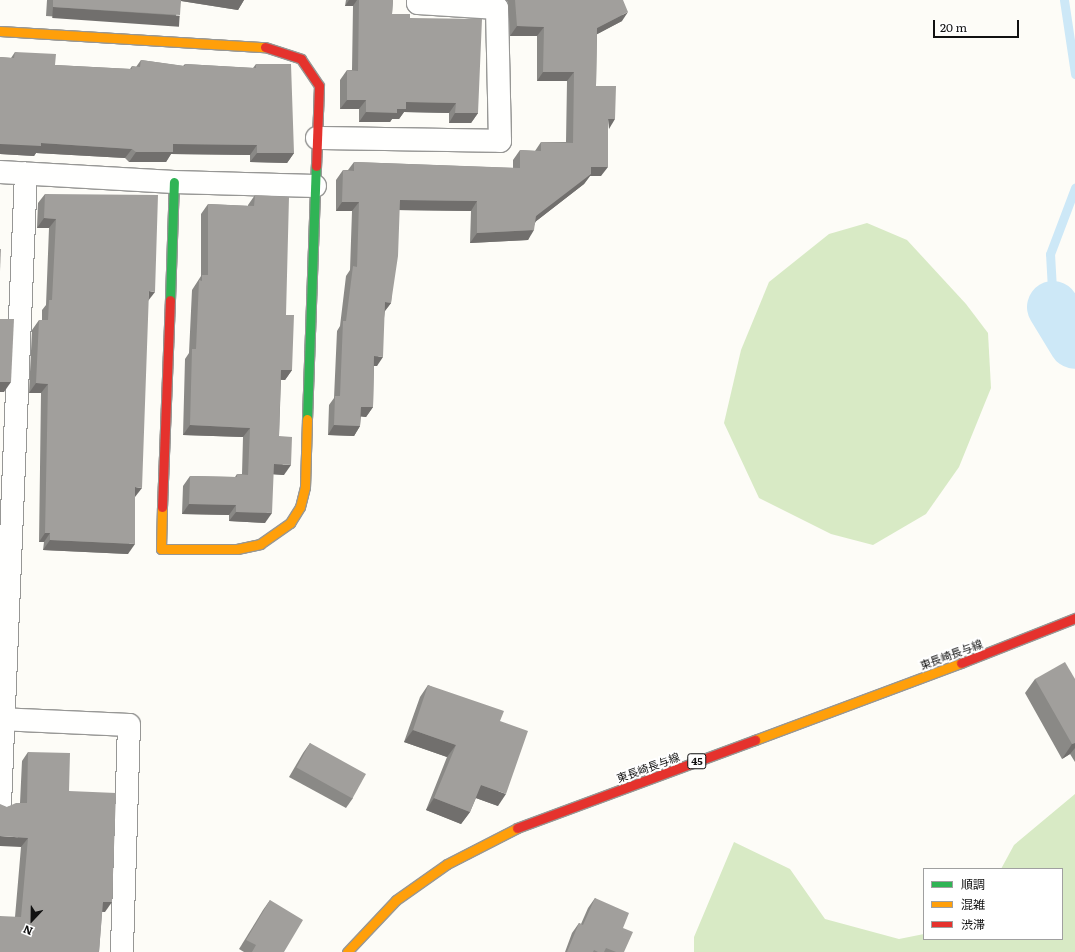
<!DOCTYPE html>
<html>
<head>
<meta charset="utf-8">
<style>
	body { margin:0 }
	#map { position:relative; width:1075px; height:952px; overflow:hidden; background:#fdfcf7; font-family:Literata,"Noto Sans JP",serif }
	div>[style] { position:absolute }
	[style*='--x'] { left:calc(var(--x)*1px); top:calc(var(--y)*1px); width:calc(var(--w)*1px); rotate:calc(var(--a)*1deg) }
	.forest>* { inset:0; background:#d8eac5 }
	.stream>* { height:9px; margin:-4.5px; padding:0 4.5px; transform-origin:4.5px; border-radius:4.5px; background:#cde8f7 }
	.river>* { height:52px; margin:-26px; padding:0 26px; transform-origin:26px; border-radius:26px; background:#cde8f7 }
	.roads { filter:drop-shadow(1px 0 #979795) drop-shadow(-1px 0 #979795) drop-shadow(0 1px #979795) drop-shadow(0 -1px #979795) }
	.street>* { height:22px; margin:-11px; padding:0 11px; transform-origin:11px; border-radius:11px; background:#fffffe }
	.fast>* { height:9px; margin:-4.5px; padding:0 4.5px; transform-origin:4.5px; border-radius:4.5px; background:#30b455 }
	.slow>* { height:9px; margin:-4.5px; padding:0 4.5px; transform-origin:4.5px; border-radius:4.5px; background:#ff9f0a }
	.jam>* { height:9px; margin:-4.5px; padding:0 4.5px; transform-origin:4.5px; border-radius:4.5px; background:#e5322d }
	.wall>* { inset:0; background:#8a8986 }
	.shaded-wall>* { inset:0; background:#716f6d; transform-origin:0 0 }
	.building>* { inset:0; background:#a19f9c; transform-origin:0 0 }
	span { translate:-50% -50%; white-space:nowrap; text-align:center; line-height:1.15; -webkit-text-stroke:4px #fff; paint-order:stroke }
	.shield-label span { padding:1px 3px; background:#fff; border:1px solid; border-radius:3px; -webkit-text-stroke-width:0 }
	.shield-label { font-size:10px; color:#111; font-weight:700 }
	.street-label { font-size:11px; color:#111 }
	.legend { position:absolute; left:923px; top:868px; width:140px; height:72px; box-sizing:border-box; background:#fff; border:1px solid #a0a0a0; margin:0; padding:5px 7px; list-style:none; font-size:12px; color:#111 }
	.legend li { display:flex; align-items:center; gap:8px; height:20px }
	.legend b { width:20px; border:1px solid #a0a0a0 }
	.north { position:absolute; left:12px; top:900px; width:40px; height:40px; -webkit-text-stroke:3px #fff; paint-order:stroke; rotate:202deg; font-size:11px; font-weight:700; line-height:16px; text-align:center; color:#111 }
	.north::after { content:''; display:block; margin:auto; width:14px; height:18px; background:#111; clip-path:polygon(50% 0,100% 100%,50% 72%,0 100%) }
	.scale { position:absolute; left:933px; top:20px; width:86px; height:18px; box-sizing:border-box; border:2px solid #111; border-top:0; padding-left:5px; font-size:12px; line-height:14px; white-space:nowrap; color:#111; -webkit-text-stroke:3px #fff; paint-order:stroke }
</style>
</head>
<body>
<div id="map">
	<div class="forest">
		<div style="clip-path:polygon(867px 223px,907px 240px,966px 304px,988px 333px,991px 388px,959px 467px,926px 514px,873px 545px,831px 534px,759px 498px,724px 423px,741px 350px,769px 282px,829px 234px)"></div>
		<div style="clip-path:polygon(1075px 794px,1075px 952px,694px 952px,694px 937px,734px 842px,790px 869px,825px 919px,899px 939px,924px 934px,924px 939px,1062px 939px,1062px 869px,1001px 869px,1014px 845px)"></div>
	</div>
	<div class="stream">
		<div style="--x:1064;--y:0;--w:75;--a:81.5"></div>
		<div style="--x:1053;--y:307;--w:53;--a:-93.2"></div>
		<div style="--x:1050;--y:254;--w:71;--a:-69.3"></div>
	</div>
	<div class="river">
		<div style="--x:1053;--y:307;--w:42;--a:58.6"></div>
	</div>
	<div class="roads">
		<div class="street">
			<div style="--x:317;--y:138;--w:183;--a:0.9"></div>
			<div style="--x:500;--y:141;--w:133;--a:-91.3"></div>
			<div style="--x:497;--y:8;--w:79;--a:-176.4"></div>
			<div style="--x:418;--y:3;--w:3;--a:-90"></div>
			<div style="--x:0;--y:172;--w:174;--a:3.3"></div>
			<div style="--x:174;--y:182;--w:141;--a:1.6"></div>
			<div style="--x:0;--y:719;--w:129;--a:2.7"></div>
			<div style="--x:129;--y:725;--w:227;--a:91.8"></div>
			<div style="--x:0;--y:804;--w:631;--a:-87.64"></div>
		</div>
		<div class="fast">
			<div style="--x:170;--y:300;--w:118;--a:-88.1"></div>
			<div style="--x:307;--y:419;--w:253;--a:-88"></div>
		</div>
		<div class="slow">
			<div style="--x:0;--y:31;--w:265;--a:3.5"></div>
			<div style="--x:162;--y:507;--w:42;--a:91.4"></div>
			<div style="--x:161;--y:549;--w:76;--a:0"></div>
			<div style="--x:237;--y:549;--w:24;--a:-12"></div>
			<div style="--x:260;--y:544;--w:37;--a:-35"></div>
			<div style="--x:290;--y:523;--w:19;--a:-58"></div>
			<div style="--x:300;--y:507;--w:21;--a:-76"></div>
			<div style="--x:305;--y:487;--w:68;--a:-88.3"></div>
			<div style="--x:755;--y:740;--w:220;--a:-20.5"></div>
			<div style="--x:347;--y:952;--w:71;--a:-46.7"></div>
			<div style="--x:396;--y:900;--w:62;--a:-35.2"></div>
			<div style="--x:447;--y:864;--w:79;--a:-27.2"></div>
		</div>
		<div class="jam">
			<div style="--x:265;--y:47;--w:38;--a:18"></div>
			<div style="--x:301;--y:59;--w:32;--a:56"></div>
			<div style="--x:319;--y:86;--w:80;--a:92.1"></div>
			<div style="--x:162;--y:507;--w:207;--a:-87.8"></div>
			<div style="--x:961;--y:663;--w:123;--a:-21.5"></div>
			<div style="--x:517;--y:828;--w:254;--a:-20.3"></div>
		</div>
	</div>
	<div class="wall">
		<div style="clip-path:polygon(47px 0,244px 0,238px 10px,181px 1px,173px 24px,46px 16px)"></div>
		<div style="clip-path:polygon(346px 0,393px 0,392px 14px,410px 18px,478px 113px,471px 123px,449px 123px,449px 113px,404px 112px,399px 119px,392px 119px,390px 122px,359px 122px,359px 109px,340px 109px,340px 80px,347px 70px,352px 70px,353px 6px,345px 6px)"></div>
		<div style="clip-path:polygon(506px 0,623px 0,622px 21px,597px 34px,596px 86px,608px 129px,601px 176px,590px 176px,584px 184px,536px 221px,528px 240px,470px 243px,471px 211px,399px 210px,391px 303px,385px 311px,377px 366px,374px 366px,373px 407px,366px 417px,361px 416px,360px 426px,354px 436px,328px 435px,329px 405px,334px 398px,337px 331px,340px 326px,346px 276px,350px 270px,352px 211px,336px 211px,336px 180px,343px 170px,348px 170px,354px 162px,513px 168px,513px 160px,520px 150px,535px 151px,541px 142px,566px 142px,567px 81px,537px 81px,537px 36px,510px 36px,508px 2px)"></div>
		<div style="clip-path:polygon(15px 52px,55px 65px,130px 69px,132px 66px,136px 67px,141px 60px,183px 66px,185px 64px,253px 68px,256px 64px,294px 153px,287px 163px,250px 162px,250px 155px,171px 154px,166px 162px,129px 162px,125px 158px,36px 153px,34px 156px,0 154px,0 57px,11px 58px)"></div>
		<div style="clip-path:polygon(45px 194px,148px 301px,135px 497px,128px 554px,43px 550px,44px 542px,39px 542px,41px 393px,29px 393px,32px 330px,39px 320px,42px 320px,42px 310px,46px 305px,49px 228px,37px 228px,38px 203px)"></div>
		<div style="clip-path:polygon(255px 195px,286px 315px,292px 370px,285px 380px,281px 380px,279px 436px,284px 475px,273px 474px,265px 523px,229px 521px,229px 515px,182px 514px,183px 486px,190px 476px,235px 477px,237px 474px,242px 474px,243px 437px,183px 435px,185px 359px,189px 353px,192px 290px,201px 276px,201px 214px,208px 204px,248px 206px,248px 205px)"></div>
		<div style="clip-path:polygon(1035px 679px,1075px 679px,1075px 762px,1070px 754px,1062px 759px,1025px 693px)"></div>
		<div style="clip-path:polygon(428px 685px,500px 721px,498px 806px,476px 798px,470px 812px,461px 824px,426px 810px,447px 757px,404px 742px,420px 697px)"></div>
		<div style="clip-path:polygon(310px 743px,353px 798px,346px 808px,289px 777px,303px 753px)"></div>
		<div style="clip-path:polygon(28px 752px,69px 791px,105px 912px,102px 912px,99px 952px,15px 917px,21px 847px,7px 807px,20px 803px,22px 761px)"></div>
		<div style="clip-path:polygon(595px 898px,623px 928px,624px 952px,565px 952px,572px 933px,579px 923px,581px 924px,588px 908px)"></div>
		<div style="clip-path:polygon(270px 900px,284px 952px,244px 952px,239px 949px,263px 910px)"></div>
	</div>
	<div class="shaded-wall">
		<div style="clip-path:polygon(175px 0,244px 0,238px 10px)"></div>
		<div style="clip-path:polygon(349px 0,357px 0,353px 6px,345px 6px)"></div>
		<div style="left:53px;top:7px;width:127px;height:11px;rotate:4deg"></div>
		<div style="clip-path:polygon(628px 12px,622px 21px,590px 38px,597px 28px)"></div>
		<div style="clip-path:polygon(517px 26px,544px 27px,537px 36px,510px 36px)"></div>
		<div style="clip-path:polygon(543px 72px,574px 72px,567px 81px,537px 81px)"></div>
		<div style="clip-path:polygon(347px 100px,366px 100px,359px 109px,340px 109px)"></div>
		<div style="clip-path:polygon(406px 102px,456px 103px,449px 113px,404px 112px,399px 119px,392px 119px,390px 122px,359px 122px,366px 112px,397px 109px)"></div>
		<div style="clip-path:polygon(455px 113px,478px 113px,471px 123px,449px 123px)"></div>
		<div style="clip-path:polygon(608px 119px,615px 119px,609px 129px)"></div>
		<div style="clip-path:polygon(41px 143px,132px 149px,125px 158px,36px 153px,34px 156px,0 154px,0 144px)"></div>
		<div style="clip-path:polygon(173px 144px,257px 145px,250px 155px,171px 154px,166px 162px,129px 162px,136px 152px)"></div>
		<div style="clip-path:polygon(257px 153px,294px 153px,287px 163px,250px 162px)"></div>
		<div style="clip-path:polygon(591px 167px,608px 167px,601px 176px,590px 176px,584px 184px,530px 226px,536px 216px)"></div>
		<div style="clip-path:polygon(400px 200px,477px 201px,471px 211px,393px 210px)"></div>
		<div style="clip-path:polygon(342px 202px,359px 202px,352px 211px,336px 211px)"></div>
		<div style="clip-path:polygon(44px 218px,56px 219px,49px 228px,37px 228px)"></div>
		<div style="clip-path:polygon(534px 230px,528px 240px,470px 243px,477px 233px)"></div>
		<div style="clip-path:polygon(149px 291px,155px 292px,148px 301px)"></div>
		<div style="clip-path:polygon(385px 302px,391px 303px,384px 312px)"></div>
		<div style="clip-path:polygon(374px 356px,383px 357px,377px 366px,368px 366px)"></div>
		<div style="clip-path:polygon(281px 370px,292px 370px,285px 380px,274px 379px)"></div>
		<div style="clip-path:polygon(0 382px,11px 382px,4px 392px,0 392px)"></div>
		<div style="clip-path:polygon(36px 383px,48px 384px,41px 393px,29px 393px)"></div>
		<div style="clip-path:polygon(361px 407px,373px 407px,366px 417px,354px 416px)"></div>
		<div style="clip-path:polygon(190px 425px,250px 428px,243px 437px,183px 435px)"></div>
		<div style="clip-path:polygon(334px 425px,360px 426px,354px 436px,328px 435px)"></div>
		<div style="clip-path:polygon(274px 464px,291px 465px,284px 475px,267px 474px)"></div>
		<div style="clip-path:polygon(135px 487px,142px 488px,135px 497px,128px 497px)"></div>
		<div style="clip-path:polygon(189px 504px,236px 505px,229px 515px,182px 514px)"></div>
		<div style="clip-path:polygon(236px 512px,272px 513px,265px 523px,229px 521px)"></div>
		<div style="clip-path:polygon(45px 533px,50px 533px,44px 542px,39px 542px)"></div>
		<div style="clip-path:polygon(50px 540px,135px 544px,128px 554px,43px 550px)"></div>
		<div style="clip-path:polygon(413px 730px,456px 745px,447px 757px,404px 742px)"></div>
		<div style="clip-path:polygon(1075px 743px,1075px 748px,1070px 754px,1062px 759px,1072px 744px)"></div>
		<div style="clip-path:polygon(481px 785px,506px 794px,498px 806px,473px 797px)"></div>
		<div style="clip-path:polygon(434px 798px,470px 812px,461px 824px,426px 810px)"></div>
		<div style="clip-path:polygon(0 836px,28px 838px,21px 847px,0 846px)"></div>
		<div style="clip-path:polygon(103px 902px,112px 902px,105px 912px,96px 911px)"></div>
	</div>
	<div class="building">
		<div style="clip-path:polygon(53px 0,181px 0,180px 15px,53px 7px)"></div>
		<div style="clip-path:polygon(359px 0,393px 0,392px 14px,410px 14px,410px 18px,482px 19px,478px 113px,455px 113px,456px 103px,406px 102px,406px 109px,397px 109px,397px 113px,366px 112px,366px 100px,347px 100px,347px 70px,358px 71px)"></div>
		<div style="clip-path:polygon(515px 0,623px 0,628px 12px,597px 28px,596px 86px,616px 86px,615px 119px,608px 119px,608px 167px,591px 167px,591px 174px,536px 216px,534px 230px,477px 233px,477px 201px,400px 200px,398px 256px,391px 303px,385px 302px,383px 357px,374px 356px,373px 407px,361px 407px,360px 426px,334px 425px,335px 396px,340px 396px,343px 321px,346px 321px,353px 266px,357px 267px,359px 202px,342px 202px,343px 170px,354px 171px,354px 162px,520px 168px,520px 150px,541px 151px,541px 142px,573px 143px,574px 72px,543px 72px,544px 27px,517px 26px)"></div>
		<div style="clip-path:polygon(15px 52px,56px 54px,55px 65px,132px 69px,132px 66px,140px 67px,141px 60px,185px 66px,185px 64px,256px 68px,256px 64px,291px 64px,294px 153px,257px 153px,257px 145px,173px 144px,173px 152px,136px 152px,132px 149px,41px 143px,41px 146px,0 144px,0 57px,14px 58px)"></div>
		<div style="clip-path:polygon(45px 194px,158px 195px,155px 292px,149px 291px,142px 488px,135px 487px,135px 544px,50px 540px,50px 533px,45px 533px,48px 384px,36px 383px,39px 320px,48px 320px,49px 300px,52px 300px,56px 219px,44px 218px)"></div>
		<div style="clip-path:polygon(255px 195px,289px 197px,286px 315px,294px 315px,292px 370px,281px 370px,279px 436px,292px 437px,291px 465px,274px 464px,272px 513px,236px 512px,236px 505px,189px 504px,190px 476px,237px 477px,237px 474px,248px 475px,250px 428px,190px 425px,192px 349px,196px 349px,199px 280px,202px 281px,202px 275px,208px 275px,208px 204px,254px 206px)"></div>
		<div style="clip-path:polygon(0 249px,1px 249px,0 271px)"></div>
		<div style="clip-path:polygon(0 319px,14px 319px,11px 382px,0 382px)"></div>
		<div style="clip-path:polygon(1065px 662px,1075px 679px,1075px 743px,1072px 744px,1035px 679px)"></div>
		<div style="clip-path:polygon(428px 685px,504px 711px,500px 721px,528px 731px,506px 794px,481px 785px,470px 812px,434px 798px,456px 745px,413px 730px)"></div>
		<div style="left:310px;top:743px;width:64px;height:28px;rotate:29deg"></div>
		<div style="clip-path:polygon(28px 752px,70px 753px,69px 791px,116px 793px,112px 902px,103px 902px,99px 952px,0 952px,0 916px,21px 917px,28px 838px,0 836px,0 804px,7px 807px,16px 803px,27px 803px)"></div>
		<div style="clip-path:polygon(595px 898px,629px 913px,623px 928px,633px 932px,624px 952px,616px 952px,606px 948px,604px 952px,598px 952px,594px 950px,593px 952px,567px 952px,579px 923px,583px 925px)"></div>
		<div style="clip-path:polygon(270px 900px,303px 920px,284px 952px,252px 952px,256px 945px,246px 940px)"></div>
	</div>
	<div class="shield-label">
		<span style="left:697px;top:761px">45</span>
	</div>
	<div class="street-label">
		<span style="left:951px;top:654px;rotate:-20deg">東長崎長与線</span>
		<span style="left:648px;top:767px;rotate:-20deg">東長崎長与線</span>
	</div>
	<ul class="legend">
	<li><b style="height:5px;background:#30b455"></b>順調</li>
	<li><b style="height:5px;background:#ff9f0a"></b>混雑</li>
	<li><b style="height:5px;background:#e5322d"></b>渋滞</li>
	</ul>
	<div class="north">N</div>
	<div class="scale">20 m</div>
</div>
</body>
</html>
